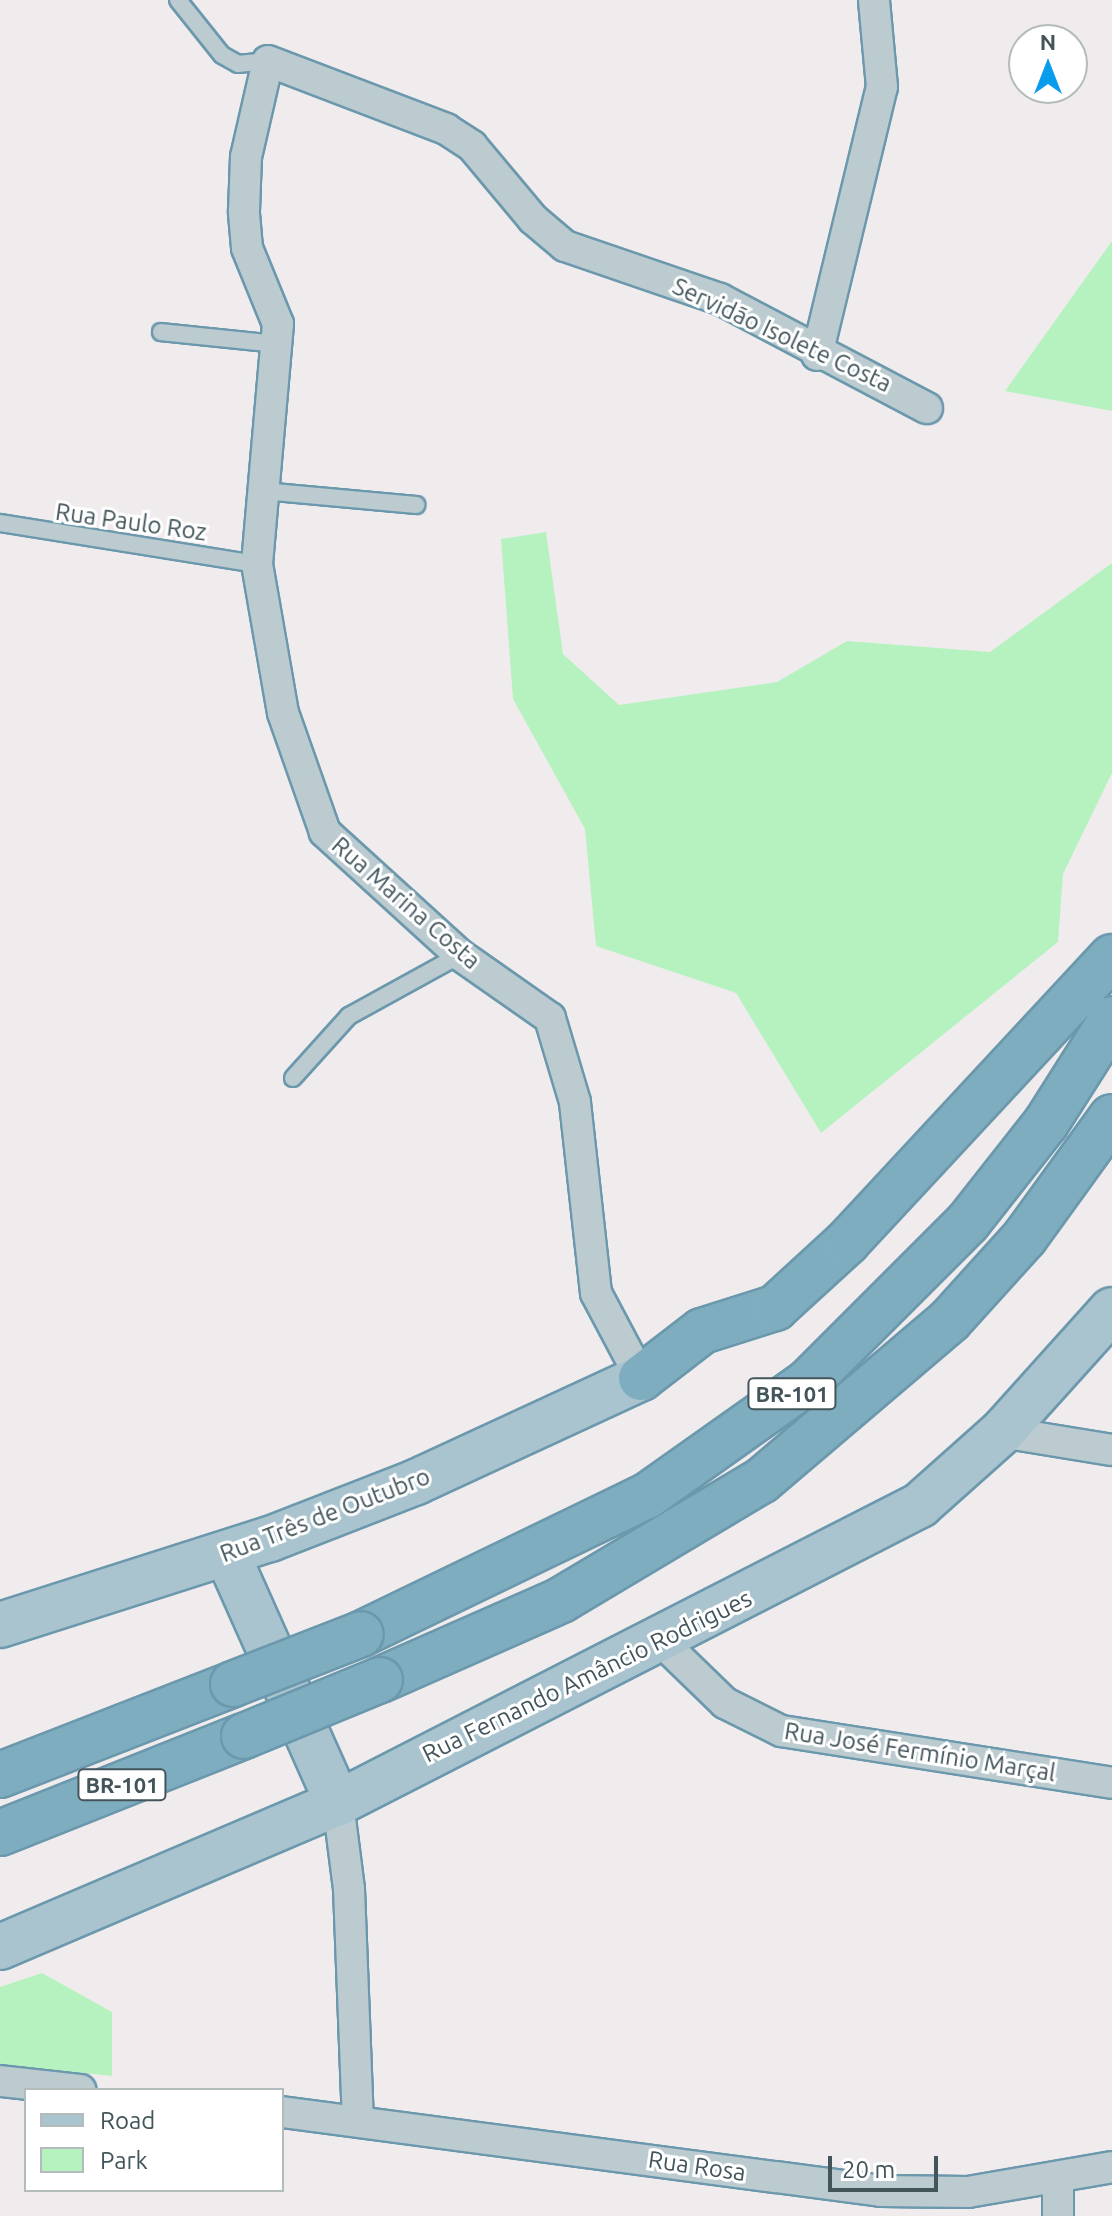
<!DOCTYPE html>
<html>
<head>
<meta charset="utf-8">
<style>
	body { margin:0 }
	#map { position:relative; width:1112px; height:2216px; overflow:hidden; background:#f0eced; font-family:Ubuntu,sans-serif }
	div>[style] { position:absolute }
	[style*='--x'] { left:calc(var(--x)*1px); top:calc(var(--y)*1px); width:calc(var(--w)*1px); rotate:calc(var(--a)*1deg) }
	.green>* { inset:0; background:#b6f2c0 }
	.roads { filter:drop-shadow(2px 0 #6b98ac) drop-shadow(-2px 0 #6b98ac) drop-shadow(0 2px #6b98ac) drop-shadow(0 -2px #6b98ac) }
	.lane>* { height:16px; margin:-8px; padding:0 8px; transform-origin:8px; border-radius:8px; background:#bbcbd0 }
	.street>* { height:30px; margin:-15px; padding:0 15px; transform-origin:15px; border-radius:15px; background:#bbcbd0 }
	.primary>* { height:44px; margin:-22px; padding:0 22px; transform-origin:22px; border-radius:22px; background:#a9c4ce }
	.highway>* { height:44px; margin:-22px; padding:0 22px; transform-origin:22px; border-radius:22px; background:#7fadc0 }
	.bridges { filter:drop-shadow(2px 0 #6b98ac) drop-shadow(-2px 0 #6b98ac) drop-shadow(0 2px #6b98ac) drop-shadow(0 -2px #6b98ac) }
	.highway-bridge>* { height:44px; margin:-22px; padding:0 22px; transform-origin:22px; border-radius:22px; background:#7fadc0 }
	span { translate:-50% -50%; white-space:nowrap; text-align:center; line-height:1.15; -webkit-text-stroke:6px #fff; paint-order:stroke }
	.shield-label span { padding:2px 6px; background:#fff; border:2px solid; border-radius:6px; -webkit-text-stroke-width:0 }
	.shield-label { font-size:22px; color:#43555b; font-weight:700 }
	.street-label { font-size:24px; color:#43555b }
	.legend { position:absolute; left:24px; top:2088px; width:260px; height:104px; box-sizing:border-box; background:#fff; border:2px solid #b4bbbd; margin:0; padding:10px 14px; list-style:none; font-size:24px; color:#43555b }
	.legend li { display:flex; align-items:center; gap:16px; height:40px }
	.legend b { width:40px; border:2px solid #b4bbbd }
	.north { position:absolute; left:1008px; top:24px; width:80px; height:80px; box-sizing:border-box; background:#fff; border:2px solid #b4bbbd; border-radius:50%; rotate:0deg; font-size:22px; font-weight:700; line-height:32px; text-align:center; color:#43555b }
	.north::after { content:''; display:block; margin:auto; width:28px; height:36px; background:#0a9cec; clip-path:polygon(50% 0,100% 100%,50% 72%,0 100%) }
	.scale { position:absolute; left:828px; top:2156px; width:110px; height:36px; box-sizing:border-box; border:4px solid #43555b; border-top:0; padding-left:10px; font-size:24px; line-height:28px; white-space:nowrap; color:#43555b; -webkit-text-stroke:6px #fff; paint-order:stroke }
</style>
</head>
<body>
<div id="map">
	<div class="green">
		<div style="clip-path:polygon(1112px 241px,1112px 411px,1005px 391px)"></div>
		<div style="clip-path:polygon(546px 532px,563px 654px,619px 705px,777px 682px,847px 641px,990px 652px,1112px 563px,1112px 773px,1063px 874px,1058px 942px,821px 1133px,736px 993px,596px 946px,585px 829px,513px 699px,501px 539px)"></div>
		<div style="clip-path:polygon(42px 1973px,112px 2012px,112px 2076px,0 2064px,0 1987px)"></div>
	</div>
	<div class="roads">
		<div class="lane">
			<div style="--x:178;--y:0;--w:70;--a:51.3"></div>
			<div style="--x:222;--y:55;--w:18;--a:29"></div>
			<div style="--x:238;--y:64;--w:30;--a:-6"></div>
			<div style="--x:161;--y:332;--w:118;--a:5.9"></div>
			<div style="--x:263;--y:491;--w:154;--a:5.2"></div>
			<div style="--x:0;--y:523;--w:260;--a:9.1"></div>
			<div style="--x:293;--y:1078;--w:84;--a:-47.9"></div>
			<div style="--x:349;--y:1016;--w:127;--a:-28.8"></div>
		</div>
		<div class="street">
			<div style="--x:817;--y:355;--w:276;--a:-76.4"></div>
			<div style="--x:882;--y:87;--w:87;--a:-95.3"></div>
			<div style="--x:641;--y:1378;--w:96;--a:-117.9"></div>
			<div style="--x:596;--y:1293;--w:192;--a:-96.3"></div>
			<div style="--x:575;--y:1102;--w:88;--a:-106.6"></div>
			<div style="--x:550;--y:1018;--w:110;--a:-145"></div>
			<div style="--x:460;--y:955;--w:183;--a:-137.7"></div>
			<div style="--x:325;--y:832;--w:126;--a:-109.4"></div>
			<div style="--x:283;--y:713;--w:151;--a:-99.9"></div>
			<div style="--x:257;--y:564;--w:241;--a:-85"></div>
			<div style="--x:278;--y:324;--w:82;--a:-112.2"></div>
			<div style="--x:247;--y:248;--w:37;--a:-95"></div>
			<div style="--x:244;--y:211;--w:54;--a:-87.9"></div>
			<div style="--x:246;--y:157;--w:98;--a:-77.1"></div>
			<div style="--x:268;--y:61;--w:191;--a:20.9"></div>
			<div style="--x:446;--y:129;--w:31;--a:33"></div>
			<div style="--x:472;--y:146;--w:95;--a:50.1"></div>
			<div style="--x:533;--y:219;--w:42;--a:40.2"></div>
			<div style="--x:565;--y:246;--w:164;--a:18.9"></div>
			<div style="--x:720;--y:299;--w:234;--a:27.8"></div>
			<div style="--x:1002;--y:1432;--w:111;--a:9.3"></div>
			<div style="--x:662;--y:1642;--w:88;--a:44.1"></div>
			<div style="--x:725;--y:1703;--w:63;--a:26.6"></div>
			<div style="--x:781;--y:1731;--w:335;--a:8.9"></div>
			<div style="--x:338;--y:1803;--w:87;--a:82.7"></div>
			<div style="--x:349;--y:1889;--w:231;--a:87.8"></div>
			<div style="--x:0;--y:2081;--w:81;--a:6.4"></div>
			<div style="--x:282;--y:2112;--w:604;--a:7.51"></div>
			<div style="--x:881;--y:2191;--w:87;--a:0.7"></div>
			<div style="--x:968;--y:2192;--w:146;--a:-9.8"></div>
			<div style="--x:1058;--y:2178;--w:38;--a:90"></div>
		</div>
		<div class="primary">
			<div style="--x:227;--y:1554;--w:273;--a:66"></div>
			<div style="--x:0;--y:1625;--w:283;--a:-17.7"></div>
			<div style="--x:270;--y:1539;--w:157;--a:-21.3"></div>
			<div style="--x:416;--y:1482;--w:248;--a:-24.8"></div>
			<div style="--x:0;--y:1947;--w:367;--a:-23.1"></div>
			<div style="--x:338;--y:1803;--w:654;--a:-27.11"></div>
			<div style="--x:920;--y:1505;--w:110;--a:-41.7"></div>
			<div style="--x:1002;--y:1432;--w:164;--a:-48"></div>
		</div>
		<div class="highway">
			<div style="--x:641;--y:1378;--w:77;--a:-37.6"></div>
			<div style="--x:702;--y:1331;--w:77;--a:-17.5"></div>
			<div style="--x:775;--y:1308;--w:98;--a:-42.5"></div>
			<div style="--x:847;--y:1242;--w:389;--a:-47.1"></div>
			<div style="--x:361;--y:1634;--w:318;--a:-25.8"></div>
			<div style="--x:647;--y:1496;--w:197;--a:-35.3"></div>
			<div style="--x:808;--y:1382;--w:226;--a:-45"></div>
			<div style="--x:968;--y:1222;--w:126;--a:-51.8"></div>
			<div style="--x:1046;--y:1123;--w:123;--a:-57.6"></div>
			<div style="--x:380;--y:1680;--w:198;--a:-23.8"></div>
			<div style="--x:561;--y:1600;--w:233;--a:-30.8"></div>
			<div style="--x:761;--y:1481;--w:248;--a:-40.4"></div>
			<div style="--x:950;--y:1320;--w:112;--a:-47.9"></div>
			<div style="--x:1025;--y:1237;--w:148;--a:-54.1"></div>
			<div style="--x:0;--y:1775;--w:250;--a:-21.3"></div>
			<div style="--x:0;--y:1833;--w:263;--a:-21.7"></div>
		</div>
	</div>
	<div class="bridges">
		<div class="highway-bridge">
			<div style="--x:233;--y:1684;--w:137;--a:-21.3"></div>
			<div style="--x:244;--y:1736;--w:147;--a:-22.4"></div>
		</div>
	</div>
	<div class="shield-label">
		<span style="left:792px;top:1394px">BR-101</span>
		<span style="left:122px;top:1785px">BR-101</span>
	</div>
	<div class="street-label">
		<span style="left:782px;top:335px;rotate:25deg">Servidão Isolete Costa</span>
		<span style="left:131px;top:522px;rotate:8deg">Rua Paulo Roz</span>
		<span style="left:406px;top:903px;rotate:41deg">Rua Marina Costa</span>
		<span style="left:325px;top:1515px;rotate:-21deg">Rua Três de Outubro</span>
		<span style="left:587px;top:1676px;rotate:-26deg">Rua Fernando Amâncio Rodrigues</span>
		<span style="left:920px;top:1752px;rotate:9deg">Rua José Fermínio Marçal</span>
		<span style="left:697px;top:2166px;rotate:8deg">Rua Rosa</span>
	</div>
	<ul class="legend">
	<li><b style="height:10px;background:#a9c4ce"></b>Road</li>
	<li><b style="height:22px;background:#b6f2c0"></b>Park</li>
	</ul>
	<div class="north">N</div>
	<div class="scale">20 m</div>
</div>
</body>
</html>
